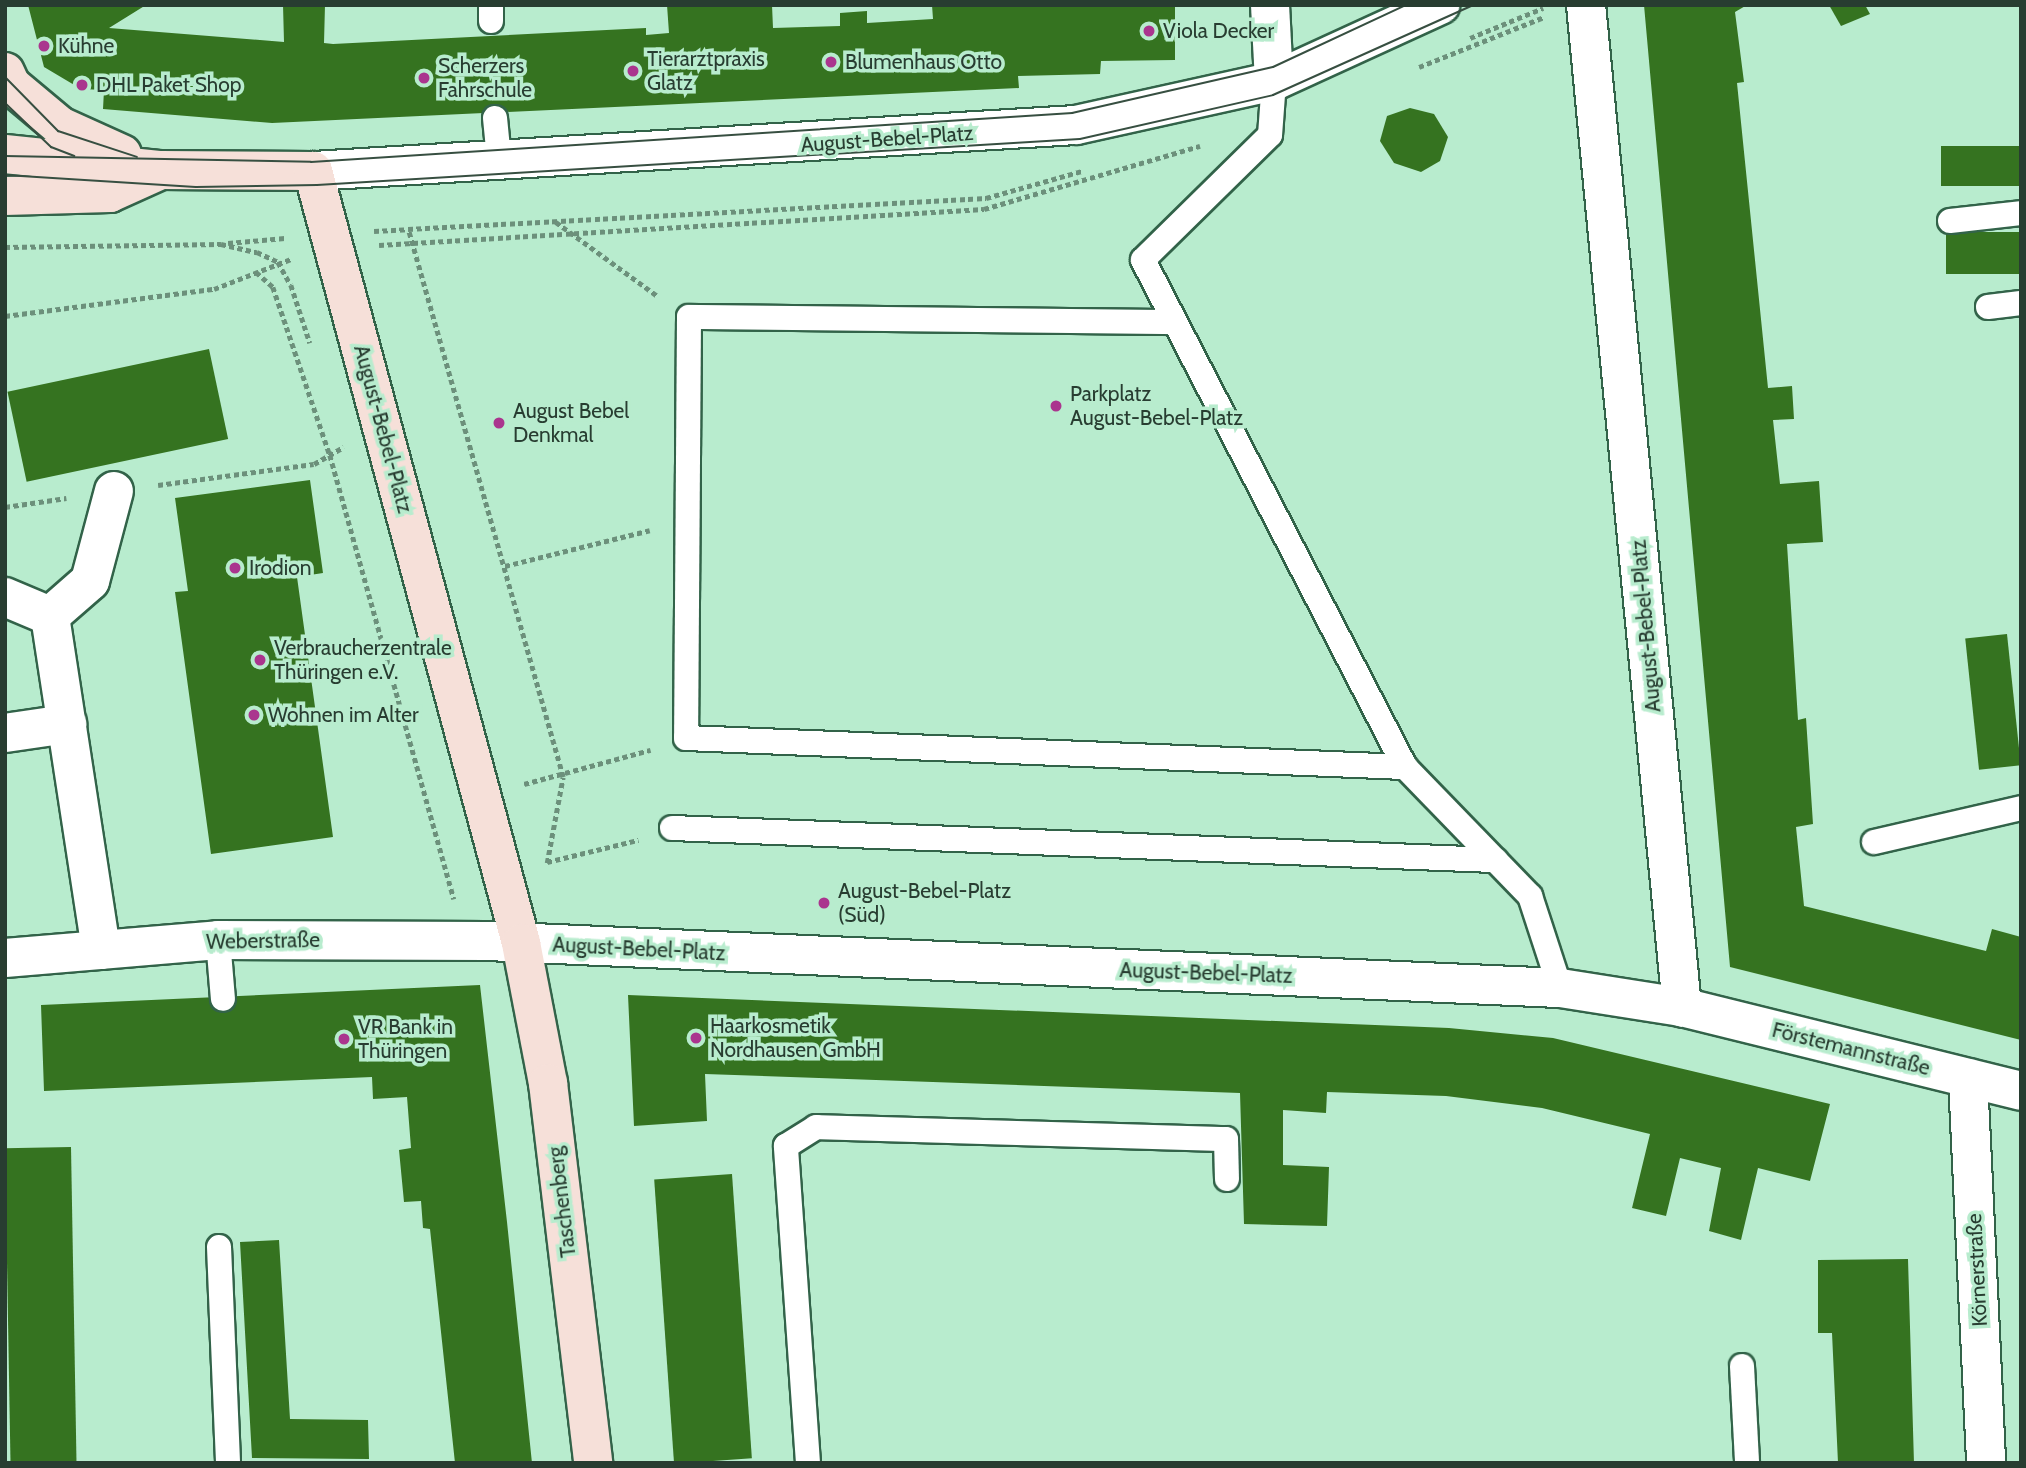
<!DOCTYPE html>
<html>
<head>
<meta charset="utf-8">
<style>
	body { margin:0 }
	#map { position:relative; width:2026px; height:1468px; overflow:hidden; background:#b8ecce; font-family:Cabin,sans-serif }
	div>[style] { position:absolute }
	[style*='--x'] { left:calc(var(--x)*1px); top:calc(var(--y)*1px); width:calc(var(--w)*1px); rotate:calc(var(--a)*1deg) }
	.building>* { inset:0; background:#357320; transform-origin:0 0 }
	.path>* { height:4.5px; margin-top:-2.25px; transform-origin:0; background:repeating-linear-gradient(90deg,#6c907b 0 5px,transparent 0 8.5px) }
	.roads { filter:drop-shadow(2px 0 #326349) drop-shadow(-2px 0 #326349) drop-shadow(0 2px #326349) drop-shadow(0 -2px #326349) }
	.lane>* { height:24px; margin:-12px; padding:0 12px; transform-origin:12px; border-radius:12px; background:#fff }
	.street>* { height:38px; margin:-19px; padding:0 19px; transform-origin:19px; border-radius:19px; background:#fff }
	.secondary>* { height:38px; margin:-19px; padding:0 19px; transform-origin:19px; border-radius:19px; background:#f6e0d9 }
	.tram>* { height:2px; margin:-1px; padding:0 1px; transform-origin:1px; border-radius:1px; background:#374f41 }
	.dots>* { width:19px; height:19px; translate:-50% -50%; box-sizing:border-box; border:4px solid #b8ecce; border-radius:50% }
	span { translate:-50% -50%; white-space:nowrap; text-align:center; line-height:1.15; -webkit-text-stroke:7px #b8ecce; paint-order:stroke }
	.poi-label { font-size:21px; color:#283d31 }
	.left { translate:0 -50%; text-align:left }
	.street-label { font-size:21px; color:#283d31 }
	.frame { position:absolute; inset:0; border:7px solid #283d31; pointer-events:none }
</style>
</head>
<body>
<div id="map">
	<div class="building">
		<div style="clip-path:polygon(28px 5px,146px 5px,109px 28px,284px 42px,283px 5px,325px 5px,324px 43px,333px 44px,646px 28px,646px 35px,669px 33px,667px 5px,772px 5px,773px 28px,840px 26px,840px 13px,867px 11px,867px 23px,933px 19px,932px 5px,1175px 5px,1175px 60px,1101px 61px,1100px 74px,1018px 76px,1019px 88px,272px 123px,103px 109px,104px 90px,81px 89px,44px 67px)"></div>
		<div style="clip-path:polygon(1644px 5px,1747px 5px,1735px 12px,1744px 82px,1737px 83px,1768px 388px,1792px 386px,1794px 419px,1773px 420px,1780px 484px,1819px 481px,1823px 542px,1787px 544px,1798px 720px,1806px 718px,1813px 824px,1796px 827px,1804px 906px,1986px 951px,1992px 929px,2021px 937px,2021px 1040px,1730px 967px)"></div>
		<div style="clip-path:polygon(1829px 5px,1865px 5px,1870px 14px,1841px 26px)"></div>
		<div style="clip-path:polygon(1410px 108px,1434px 114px,1448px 137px,1440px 161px,1421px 172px,1394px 163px,1380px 141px,1387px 116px)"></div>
		<div style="left:2021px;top:146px;width:40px;height:80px;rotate:90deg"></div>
		<div style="left:2021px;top:232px;width:42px;height:75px;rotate:90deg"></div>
		<div style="left:209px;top:349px;width:92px;height:206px;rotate:78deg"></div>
		<div style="clip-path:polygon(310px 480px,323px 573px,297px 577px,333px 837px,211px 854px,175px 592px,188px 591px,175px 498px)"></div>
		<div style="left:2007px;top:634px;width:132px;height:42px;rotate:84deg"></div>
		<div style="clip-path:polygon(480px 985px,507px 1222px,532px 1463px,455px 1463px,430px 1229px,423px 1228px,421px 1201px,404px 1202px,399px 1150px,411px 1148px,407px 1097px,373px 1099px,372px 1077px,44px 1091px,41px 1005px)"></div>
		<div style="clip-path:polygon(628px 995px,1449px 1028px,1553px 1038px,1830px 1104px,1810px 1181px,1758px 1168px,1741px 1240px,1709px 1231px,1721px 1168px,1680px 1158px,1666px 1216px,1632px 1208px,1650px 1134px,1542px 1108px,1446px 1096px,1327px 1092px,1326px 1113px,1283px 1110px,1283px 1165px,1329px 1167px,1327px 1226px,1244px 1224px,1240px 1093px,705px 1074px,707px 1121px,634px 1126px)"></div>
		<div style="left:71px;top:1147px;width:316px;height:66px;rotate:89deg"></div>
		<div style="left:732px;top:1174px;width:285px;height:78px;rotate:86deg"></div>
		<div style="clip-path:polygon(279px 1240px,290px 1419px,368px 1420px,369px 1459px,252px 1458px,240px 1242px)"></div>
		<div style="clip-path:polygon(1908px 1259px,1914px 1463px,1838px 1463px,1832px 1333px,1818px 1333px,1818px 1260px)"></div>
	</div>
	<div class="path">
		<div style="--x:1470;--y:38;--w:79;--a:-22.3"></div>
		<div style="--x:1419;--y:67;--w:135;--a:-21.8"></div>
		<div style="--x:556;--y:222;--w:127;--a:36.1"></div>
		<div style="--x:374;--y:231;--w:34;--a:-3"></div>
		<div style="--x:228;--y:243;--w:57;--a:-5"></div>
		<div style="--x:379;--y:245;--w:606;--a:-3.41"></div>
		<div style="--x:984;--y:209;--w:225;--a:-16.3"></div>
		<div style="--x:5;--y:247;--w:216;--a:-0.8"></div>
		<div style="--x:221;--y:244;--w:37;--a:13"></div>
		<div style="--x:257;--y:252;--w:23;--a:25"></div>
		<div style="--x:278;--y:262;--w:26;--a:61"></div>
		<div style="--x:291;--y:285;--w:61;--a:71.9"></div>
		<div style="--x:256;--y:272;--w:23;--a:41"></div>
		<div style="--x:273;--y:287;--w:177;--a:71.3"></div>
		<div style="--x:330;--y:455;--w:461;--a:74.4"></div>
		<div style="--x:5;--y:316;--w:211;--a:-7.4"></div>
		<div style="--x:214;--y:289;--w:83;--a:-21.3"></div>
		<div style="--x:158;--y:485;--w:157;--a:-7.7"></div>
		<div style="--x:314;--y:464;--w:34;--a:-30"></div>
		<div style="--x:5;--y:507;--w:62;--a:-8.4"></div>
		<div style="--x:505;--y:566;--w:149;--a:-13.9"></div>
		<div style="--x:524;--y:784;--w:131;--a:-15.1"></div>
		<div style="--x:547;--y:862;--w:94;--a:-13.6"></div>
		<div style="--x:547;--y:863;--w:87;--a:-79.5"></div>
		<div style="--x:563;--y:777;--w:569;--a:-105.79"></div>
		<div style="--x:408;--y:229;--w:579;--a:-3.07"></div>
		<div style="--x:986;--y:198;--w:100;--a:-15.7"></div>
	</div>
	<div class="roads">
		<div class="lane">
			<div style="--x:491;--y:5;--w:16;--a:90"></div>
			<div style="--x:1274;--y:81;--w:54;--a:94.2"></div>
			<div style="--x:1270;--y:135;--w:178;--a:135.5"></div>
			<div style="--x:1143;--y:260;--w:571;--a:62.67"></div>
			<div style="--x:1405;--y:767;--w:180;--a:45.9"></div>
			<div style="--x:1530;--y:896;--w:97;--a:71.9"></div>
			<div style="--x:495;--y:118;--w:41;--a:84.4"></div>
			<div style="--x:1950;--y:221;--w:71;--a:-6.4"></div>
			<div style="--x:1988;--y:307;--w:33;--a:-7"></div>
			<div style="--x:1174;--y:322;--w:485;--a:-179.4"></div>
			<div style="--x:689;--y:317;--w:421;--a:90.4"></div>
			<div style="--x:686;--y:738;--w:720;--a:2.31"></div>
			<div style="--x:672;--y:828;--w:824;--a:2.23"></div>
			<div style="--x:1874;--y:842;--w:151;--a:-13"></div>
			<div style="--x:218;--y:940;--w:59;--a:85.2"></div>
			<div style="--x:219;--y:1247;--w:216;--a:87.6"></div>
			<div style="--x:1742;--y:1366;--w:97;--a:87"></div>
			<div style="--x:808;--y:1463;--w:318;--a:-94"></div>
			<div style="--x:786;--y:1146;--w:36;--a:-32"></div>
			<div style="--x:816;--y:1127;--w:410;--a:1.7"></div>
			<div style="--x:1226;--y:1139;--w:40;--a:88.6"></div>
		</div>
		<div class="street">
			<div style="--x:1270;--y:5;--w:76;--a:87"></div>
			<div style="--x:1586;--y:5;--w:1007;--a:84.53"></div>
			<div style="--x:313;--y:171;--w:764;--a:-3.45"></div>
			<div style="--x:1076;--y:125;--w:203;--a:-12.5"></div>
			<div style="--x:1274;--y:81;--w:183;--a:-24.6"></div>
			<div style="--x:5;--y:597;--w:49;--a:22.9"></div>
			<div style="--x:50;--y:616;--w:338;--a:81.3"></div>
			<div style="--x:50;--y:616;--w:53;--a:-41.2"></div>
			<div style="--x:90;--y:581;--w:93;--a:-75.1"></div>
			<div style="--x:5;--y:733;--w:63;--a:-8.3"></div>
			<div style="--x:5;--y:958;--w:214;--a:-4.8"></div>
			<div style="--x:218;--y:940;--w:269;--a:0.2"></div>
			<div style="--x:487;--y:941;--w:1074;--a:2.51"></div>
			<div style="--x:1560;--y:988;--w:123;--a:8.9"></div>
			<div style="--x:1682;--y:1007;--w:349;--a:13.9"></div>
			<div style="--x:1968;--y:1078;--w:385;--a:87.3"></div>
		</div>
		<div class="secondary">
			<div style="--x:5;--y:72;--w:14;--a:65"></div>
			<div style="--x:11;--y:85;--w:64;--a:39.9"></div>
			<div style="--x:60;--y:126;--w:68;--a:24.3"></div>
			<div style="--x:5;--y:154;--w:157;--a:5.9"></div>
			<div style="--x:161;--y:170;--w:152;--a:0.4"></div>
			<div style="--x:313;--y:171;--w:800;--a:74.92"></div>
			<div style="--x:521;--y:943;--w:143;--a:79.1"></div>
			<div style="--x:548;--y:1083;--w:383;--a:83.2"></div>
			<div style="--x:5;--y:196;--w:105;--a:-1.6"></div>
			<div style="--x:110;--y:193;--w:56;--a:-24.3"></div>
		</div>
	</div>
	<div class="tram">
		<div style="--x:5;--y:77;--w:76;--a:45.5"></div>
		<div style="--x:58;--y:131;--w:83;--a:18.2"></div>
		<div style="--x:5;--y:103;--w:64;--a:43.7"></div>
		<div style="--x:51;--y:147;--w:25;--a:21"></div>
		<div style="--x:5;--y:156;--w:306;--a:1.1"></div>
		<div style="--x:311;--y:162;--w:763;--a:-3.68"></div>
		<div style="--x:1072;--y:113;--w:206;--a:-12.9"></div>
		<div style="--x:1273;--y:67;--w:147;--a:-25"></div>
		<div style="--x:5;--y:175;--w:191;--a:3.6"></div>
		<div style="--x:196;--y:187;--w:121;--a:-0.9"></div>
		<div style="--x:317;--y:185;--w:764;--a:-3.45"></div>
		<div style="--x:1080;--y:139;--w:198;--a:-12.8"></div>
		<div style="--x:1273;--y:95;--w:219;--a:-24.2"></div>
	</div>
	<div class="dots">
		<div style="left:1149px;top:31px;background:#aa358e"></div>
		<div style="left:44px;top:46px;background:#aa358e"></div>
		<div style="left:831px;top:62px;background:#aa358e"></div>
		<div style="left:633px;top:71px;background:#aa358e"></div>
		<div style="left:424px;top:78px;background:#aa358e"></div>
		<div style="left:82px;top:85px;background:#aa358e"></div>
		<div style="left:1056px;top:406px;background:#aa358e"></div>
		<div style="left:499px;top:423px;background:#aa358e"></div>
		<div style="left:235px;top:568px;background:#aa358e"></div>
		<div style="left:260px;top:660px;background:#aa358e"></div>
		<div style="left:254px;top:715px;background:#aa358e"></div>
		<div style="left:824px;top:903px;background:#aa358e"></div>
		<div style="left:696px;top:1038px;background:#aa358e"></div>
		<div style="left:344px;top:1039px;background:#aa358e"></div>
	</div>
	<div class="poi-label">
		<span class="left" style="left:1163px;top:31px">Viola Decker</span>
		<span class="left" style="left:58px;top:46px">Kühne</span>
		<span class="left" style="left:647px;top:71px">Tierarztpraxis<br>Glatz</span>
		<span class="left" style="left:845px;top:62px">Blumenhaus Otto</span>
		<span class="left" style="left:438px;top:78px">Scherzers<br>Fahrschule</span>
		<span class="left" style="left:96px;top:85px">DHL Paket Shop</span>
		<span class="left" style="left:1070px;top:406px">Parkplatz<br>August-Bebel-Platz</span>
		<span class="left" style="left:513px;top:423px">August Bebel<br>Denkmal</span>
		<span class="left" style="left:249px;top:568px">Irodion</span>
		<span class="left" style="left:274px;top:660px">Verbraucherzentrale<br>Thüringen e.V.</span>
		<span class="left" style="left:268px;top:715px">Wohnen im Alter</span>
		<span class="left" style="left:838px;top:903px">August-Bebel-Platz<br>(Süd)</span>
		<span class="left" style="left:710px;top:1038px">Haarkosmetik<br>Nordhausen GmbH</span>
		<span class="left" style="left:358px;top:1039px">VR Bank in<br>Thüringen</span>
	</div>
	<div class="street-label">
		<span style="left:887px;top:139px;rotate:-4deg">August-Bebel-Platz</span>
		<span style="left:383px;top:429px;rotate:75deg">August-Bebel-Platz</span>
		<span style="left:1646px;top:626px;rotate:-95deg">August-Bebel-Platz</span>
		<span style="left:263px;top:941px;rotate:-1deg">Weberstraße</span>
		<span style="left:639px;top:949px;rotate:3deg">August-Bebel-Platz</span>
		<span style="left:1206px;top:973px;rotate:2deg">August-Bebel-Platz</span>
		<span style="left:1851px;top:1049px;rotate:14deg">Förstemannstraße</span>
		<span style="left:562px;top:1202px;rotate:-97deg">Taschenberg</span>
		<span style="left:1977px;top:1270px;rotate:-93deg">Körnerstraße</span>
	</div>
	<div class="frame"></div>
</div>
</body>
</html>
